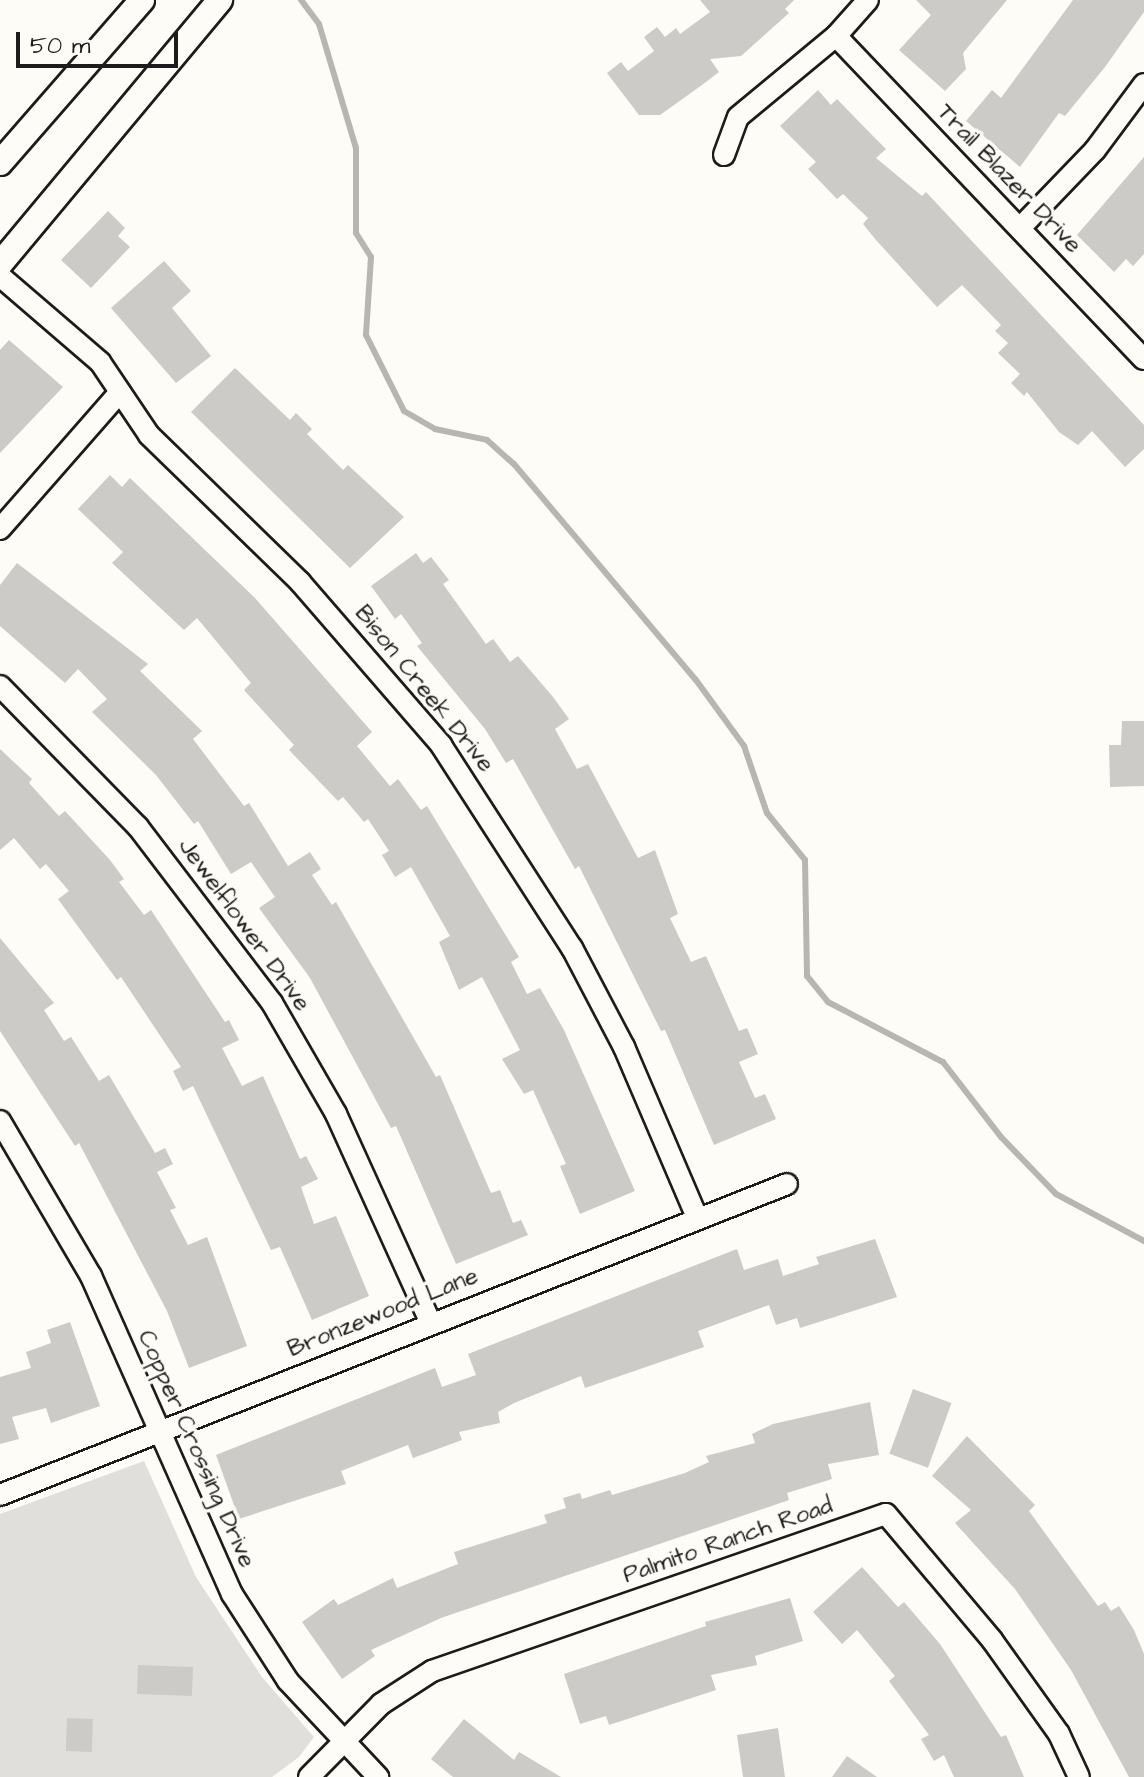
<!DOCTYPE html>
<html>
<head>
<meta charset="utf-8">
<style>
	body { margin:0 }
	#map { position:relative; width:1144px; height:1777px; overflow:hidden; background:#fdfcf7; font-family:"Architects Daughter",sans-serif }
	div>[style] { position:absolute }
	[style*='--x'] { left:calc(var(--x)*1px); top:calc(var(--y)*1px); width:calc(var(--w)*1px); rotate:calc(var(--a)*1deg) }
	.green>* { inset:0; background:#e0dfdb }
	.stream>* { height:6px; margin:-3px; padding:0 3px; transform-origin:3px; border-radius:3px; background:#b7b6b2 }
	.building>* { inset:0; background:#cccbc8; transform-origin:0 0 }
	.roads { filter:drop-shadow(2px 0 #1c1c1c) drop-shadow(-2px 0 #1c1c1c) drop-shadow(0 2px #1c1c1c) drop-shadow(0 -2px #1c1c1c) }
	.minor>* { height:20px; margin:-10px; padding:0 10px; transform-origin:10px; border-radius:10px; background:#fdfcf7 }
	.tertiary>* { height:24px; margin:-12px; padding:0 12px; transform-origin:12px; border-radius:12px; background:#fdfcf7 }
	span { translate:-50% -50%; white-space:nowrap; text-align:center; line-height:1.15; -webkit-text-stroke:7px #fdfcf7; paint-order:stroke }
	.street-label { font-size:24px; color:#1c1c1c }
	.scale { position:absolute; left:16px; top:32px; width:162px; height:36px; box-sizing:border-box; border:4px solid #1c1c1c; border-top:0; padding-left:10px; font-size:24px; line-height:28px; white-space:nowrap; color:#1c1c1c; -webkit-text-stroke:6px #fdfcf7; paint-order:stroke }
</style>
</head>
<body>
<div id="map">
	<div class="green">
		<div style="clip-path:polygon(144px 1461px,196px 1577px,262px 1677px,314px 1737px,299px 1757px,272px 1777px,0 1777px,0 1514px)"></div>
	</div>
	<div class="stream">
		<div style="--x:301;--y:0;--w:30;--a:53"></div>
		<div style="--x:319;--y:24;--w:129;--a:73.4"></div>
		<div style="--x:356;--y:148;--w:85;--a:90"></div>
		<div style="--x:356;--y:233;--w:28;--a:58"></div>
		<div style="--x:371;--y:257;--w:78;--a:93.7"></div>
		<div style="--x:366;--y:335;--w:85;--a:63.4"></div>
		<div style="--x:404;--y:411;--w:36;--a:30"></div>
		<div style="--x:435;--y:429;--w:53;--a:11.9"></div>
		<div style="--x:487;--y:440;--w:36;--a:42"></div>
		<div style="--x:514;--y:464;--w:282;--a:49.9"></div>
		<div style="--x:696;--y:680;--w:82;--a:54"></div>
		<div style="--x:744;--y:746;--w:71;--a:71.1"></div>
		<div style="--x:767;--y:813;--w:60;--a:51"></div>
		<div style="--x:805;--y:860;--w:116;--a:89"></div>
		<div style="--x:807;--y:976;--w:33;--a:51"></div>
		<div style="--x:828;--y:1002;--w:130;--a:27.6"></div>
		<div style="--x:943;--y:1062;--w:95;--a:52.3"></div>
		<div style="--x:1001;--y:1137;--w:79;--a:46"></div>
		<div style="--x:1056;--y:1194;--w:100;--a:28.1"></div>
	</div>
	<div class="building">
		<div style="clip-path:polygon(700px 0,794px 0,785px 9px,789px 13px,741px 56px,710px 59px,719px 72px,702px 85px,660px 115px,639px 115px,607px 73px,621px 62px,628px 71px,654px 51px,644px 37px,657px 27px,665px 37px,676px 28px,680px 34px,710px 12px)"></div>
		<div style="clip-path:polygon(916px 0,1007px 0,963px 53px,966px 69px,945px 91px,899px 50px,931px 15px)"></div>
		<div style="clip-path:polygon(1073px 0,1144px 0,1144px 12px,1105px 67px,1065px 116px,1059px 113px,1020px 167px,966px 121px,992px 90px,1001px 98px)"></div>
		<div style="clip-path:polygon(818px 90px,831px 105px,837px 99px,871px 134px,886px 149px,876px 158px,922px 196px,926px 192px,1144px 425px,1144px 449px,1125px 467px,1092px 431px,1078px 445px,1059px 432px,1027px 392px,1024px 396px,1011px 383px,1020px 374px,998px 353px,1008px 343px,995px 331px,1001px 325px,962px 285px,937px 307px,876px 240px,863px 224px,868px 218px,843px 194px,837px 199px,808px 169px,816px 162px,780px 126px)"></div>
		<div style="clip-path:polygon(1144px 157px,1144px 254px,1133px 266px,1126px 259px,1114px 272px,1077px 235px)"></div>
		<div style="clip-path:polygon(108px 211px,125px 228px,118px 236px,130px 247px,91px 288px,61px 260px)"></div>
		<div style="clip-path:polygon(164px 261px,191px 291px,172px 308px,211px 356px,176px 383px,111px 308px)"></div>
		<div style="clip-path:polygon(9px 340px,63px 387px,0 453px,0 350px)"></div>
		<div style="clip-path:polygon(235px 368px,290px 420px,296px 413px,312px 429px,307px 434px,343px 470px,348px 465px,404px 517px,350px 568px,191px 412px)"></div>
		<div style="clip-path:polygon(110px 475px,122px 487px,130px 478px,255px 598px,372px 732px,357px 746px,390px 786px,398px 779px,421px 810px,427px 806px,519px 957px,511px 962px,527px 994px,540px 988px,564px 1030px,635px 1191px,580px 1214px,560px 1166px,566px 1164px,533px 1090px,524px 1094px,502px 1059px,520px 1050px,482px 977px,459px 990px,439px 942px,450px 936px,411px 867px,395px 877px,382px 855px,389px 851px,368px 819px,364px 822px,343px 797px,338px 801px,289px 750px,294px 745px,244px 690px,251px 683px,197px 618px,184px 630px,112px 563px,123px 552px,78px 509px)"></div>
		<div style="clip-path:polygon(416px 553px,423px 563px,431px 557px,449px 580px,443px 584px,486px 644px,493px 639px,510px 662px,518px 656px,553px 697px,569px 719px,555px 729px,577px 769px,588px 764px,638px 858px,655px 850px,678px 914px,670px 918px,691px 962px,706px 956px,739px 1031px,747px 1028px,758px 1054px,739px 1062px,755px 1098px,765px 1094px,776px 1119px,714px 1145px,665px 1030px,661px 1031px,579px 866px,575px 869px,513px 759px,506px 763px,485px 729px,417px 646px,422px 643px,401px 614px,395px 619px,371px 586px)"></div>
		<div style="clip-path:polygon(17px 563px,148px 664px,140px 671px,202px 731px,193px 739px,244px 806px,249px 803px,288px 866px,310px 852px,321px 869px,312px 875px,332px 905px,336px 902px,436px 1077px,440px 1075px,491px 1193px,500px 1190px,513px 1223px,521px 1220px,528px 1235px,456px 1264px,396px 1126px,391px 1128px,310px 978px,259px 908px,275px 897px,251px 862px,231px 874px,198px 821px,194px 824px,156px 775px,92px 712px,107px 699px,78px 669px,65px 683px,0 626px,0 585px)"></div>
		<div style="clip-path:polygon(1122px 721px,1144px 721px,1144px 786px,1110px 787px,1109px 745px,1121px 745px)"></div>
		<div style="clip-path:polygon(0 749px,32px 779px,29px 783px,59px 816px,65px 811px,110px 860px,124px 879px,119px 882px,144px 915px,151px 910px,225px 1022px,229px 1020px,239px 1040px,222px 1048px,242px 1086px,263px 1076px,300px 1159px,306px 1156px,318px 1179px,301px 1187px,314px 1224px,336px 1216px,369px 1296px,312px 1320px,280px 1247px,271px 1250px,193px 1086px,183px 1091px,173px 1071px,181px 1067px,121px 977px,117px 980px,58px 899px,69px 891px,46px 864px,40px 869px,14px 838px,0 850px)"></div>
		<div style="clip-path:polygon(0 938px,54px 1003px,44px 1010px,64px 1041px,71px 1037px,99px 1081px,109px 1075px,155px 1153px,165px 1148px,173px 1164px,157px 1172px,176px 1208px,170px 1210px,188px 1245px,207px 1237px,247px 1346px,189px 1368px,167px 1311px,79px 1143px,75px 1146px,0 1031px)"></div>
		<div style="clip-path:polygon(875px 1239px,897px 1297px,800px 1328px,797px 1318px,776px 1325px,769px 1305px,698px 1331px,704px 1347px,585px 1388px,581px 1376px,514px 1403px,498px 1412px,500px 1423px,459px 1432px,462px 1440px,413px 1458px,408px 1445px,341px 1471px,346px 1484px,239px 1519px,216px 1455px,435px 1368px,442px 1387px,476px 1375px,468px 1354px,737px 1249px,744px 1270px,778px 1259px,783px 1276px,819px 1264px,816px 1257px)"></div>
		<div style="clip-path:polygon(70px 1322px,100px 1406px,51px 1423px,46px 1408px,12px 1417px,19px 1439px,0 1444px,0 1377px,31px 1368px,26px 1352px,51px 1343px,47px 1330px)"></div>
		<div style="left:913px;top:1389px;width:41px;height:69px;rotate:20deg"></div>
		<div style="clip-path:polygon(870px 1402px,879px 1455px,828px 1464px,832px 1479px,787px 1493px,789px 1500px,441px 1618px,371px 1650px,375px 1656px,342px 1679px,302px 1622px,334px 1599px,338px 1605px,393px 1578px,397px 1588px,458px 1564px,454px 1552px,547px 1523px,544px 1515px,566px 1508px,563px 1498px,580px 1493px,582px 1499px,610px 1490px,612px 1495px,685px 1473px,709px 1462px,706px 1456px,755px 1443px,752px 1434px,773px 1424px)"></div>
		<div style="clip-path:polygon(967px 1436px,1035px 1505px,1029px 1511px,1098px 1606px,1105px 1602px,1111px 1611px,1119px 1606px,1134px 1630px,1144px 1654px,1144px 1777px,1129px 1777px,1071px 1670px,1015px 1589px,955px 1523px,971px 1510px,932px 1476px)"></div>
		<div style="clip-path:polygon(862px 1567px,898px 1607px,904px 1602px,940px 1644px,1001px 1737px,1006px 1735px,1024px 1777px,954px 1777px,944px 1755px,934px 1761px,921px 1739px,929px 1735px,889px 1681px,895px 1676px,857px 1630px,842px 1644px,813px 1612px)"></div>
		<div style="clip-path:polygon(790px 1598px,803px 1641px,755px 1656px,757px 1665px,711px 1675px,716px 1690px,609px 1725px,606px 1716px,580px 1724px,564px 1674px,706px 1626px,705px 1622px)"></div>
		<div style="left:138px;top:1665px;width:55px;height:29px;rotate:2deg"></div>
		<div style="left:67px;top:1718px;width:26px;height:33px;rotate:2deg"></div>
		<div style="clip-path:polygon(464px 1719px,514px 1760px,519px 1752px,561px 1777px,453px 1777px,431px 1759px)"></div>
		<div style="clip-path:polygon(778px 1728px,785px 1777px,743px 1777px,737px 1735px)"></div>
		<div style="clip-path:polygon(847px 1756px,877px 1777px,832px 1777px)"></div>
	</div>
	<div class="roads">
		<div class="minor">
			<div style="--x:836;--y:36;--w:446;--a:46.4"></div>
			<div style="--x:724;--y:155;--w:40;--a:-69.8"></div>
			<div style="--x:738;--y:117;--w:127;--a:-39.6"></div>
			<div style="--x:836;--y:36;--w:48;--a:-48.4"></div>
			<div style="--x:1020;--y:228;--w:108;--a:-46.1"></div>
			<div style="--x:1095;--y:150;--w:82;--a:-53.4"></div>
			<div style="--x:0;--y:276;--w:132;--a:40.7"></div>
			<div style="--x:100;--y:362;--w:88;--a:56.1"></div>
			<div style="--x:149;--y:435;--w:211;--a:44.2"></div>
			<div style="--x:300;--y:582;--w:216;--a:49.1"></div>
			<div style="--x:441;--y:745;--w:242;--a:57.2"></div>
			<div style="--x:572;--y:948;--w:112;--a:62.3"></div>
			<div style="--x:624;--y:1047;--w:185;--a:66.8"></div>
			<div style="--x:0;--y:529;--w:182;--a:-48.8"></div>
			<div style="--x:0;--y:686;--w:197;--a:45.6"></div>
			<div style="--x:138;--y:827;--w:221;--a:52.7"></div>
			<div style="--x:272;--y:1003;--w:128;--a:60"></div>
			<div style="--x:336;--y:1114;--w:227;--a:65.6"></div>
			<div style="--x:0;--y:1121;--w:180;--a:59.6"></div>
			<div style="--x:91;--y:1276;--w:348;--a:66.1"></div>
			<div style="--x:232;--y:1594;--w:103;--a:57.2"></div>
			<div style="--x:288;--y:1681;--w:132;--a:46.8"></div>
			<div style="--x:0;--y:1495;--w:846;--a:-21.56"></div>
			<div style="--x:309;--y:1777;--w:103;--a:-45.4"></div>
			<div style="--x:381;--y:1704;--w:61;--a:-32.9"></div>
			<div style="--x:432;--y:1671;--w:480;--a:-19.1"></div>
			<div style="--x:886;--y:1514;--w:165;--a:49.9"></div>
			<div style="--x:992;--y:1640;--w:115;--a:54.5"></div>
			<div style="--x:1059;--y:1734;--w:47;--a:65.1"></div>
		</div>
		<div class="tertiary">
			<div style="--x:0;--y:163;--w:216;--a:-48.9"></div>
			<div style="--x:0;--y:264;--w:344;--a:-50.2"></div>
		</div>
	</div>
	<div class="street-label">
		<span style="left:1009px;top:179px;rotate:46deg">Trail Blazer Drive</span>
		<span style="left:424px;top:689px;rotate:51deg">Bison Creek Drive</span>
		<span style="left:244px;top:925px;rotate:54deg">Jewelflower Drive</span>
		<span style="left:383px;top:1313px;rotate:-22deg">Bronzewood Lane</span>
		<span style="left:196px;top:1449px;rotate:66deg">Copper Crossing Drive</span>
		<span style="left:728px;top:1541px;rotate:-19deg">Palmito Ranch Road</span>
	</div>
	<div class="scale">50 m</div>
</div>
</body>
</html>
